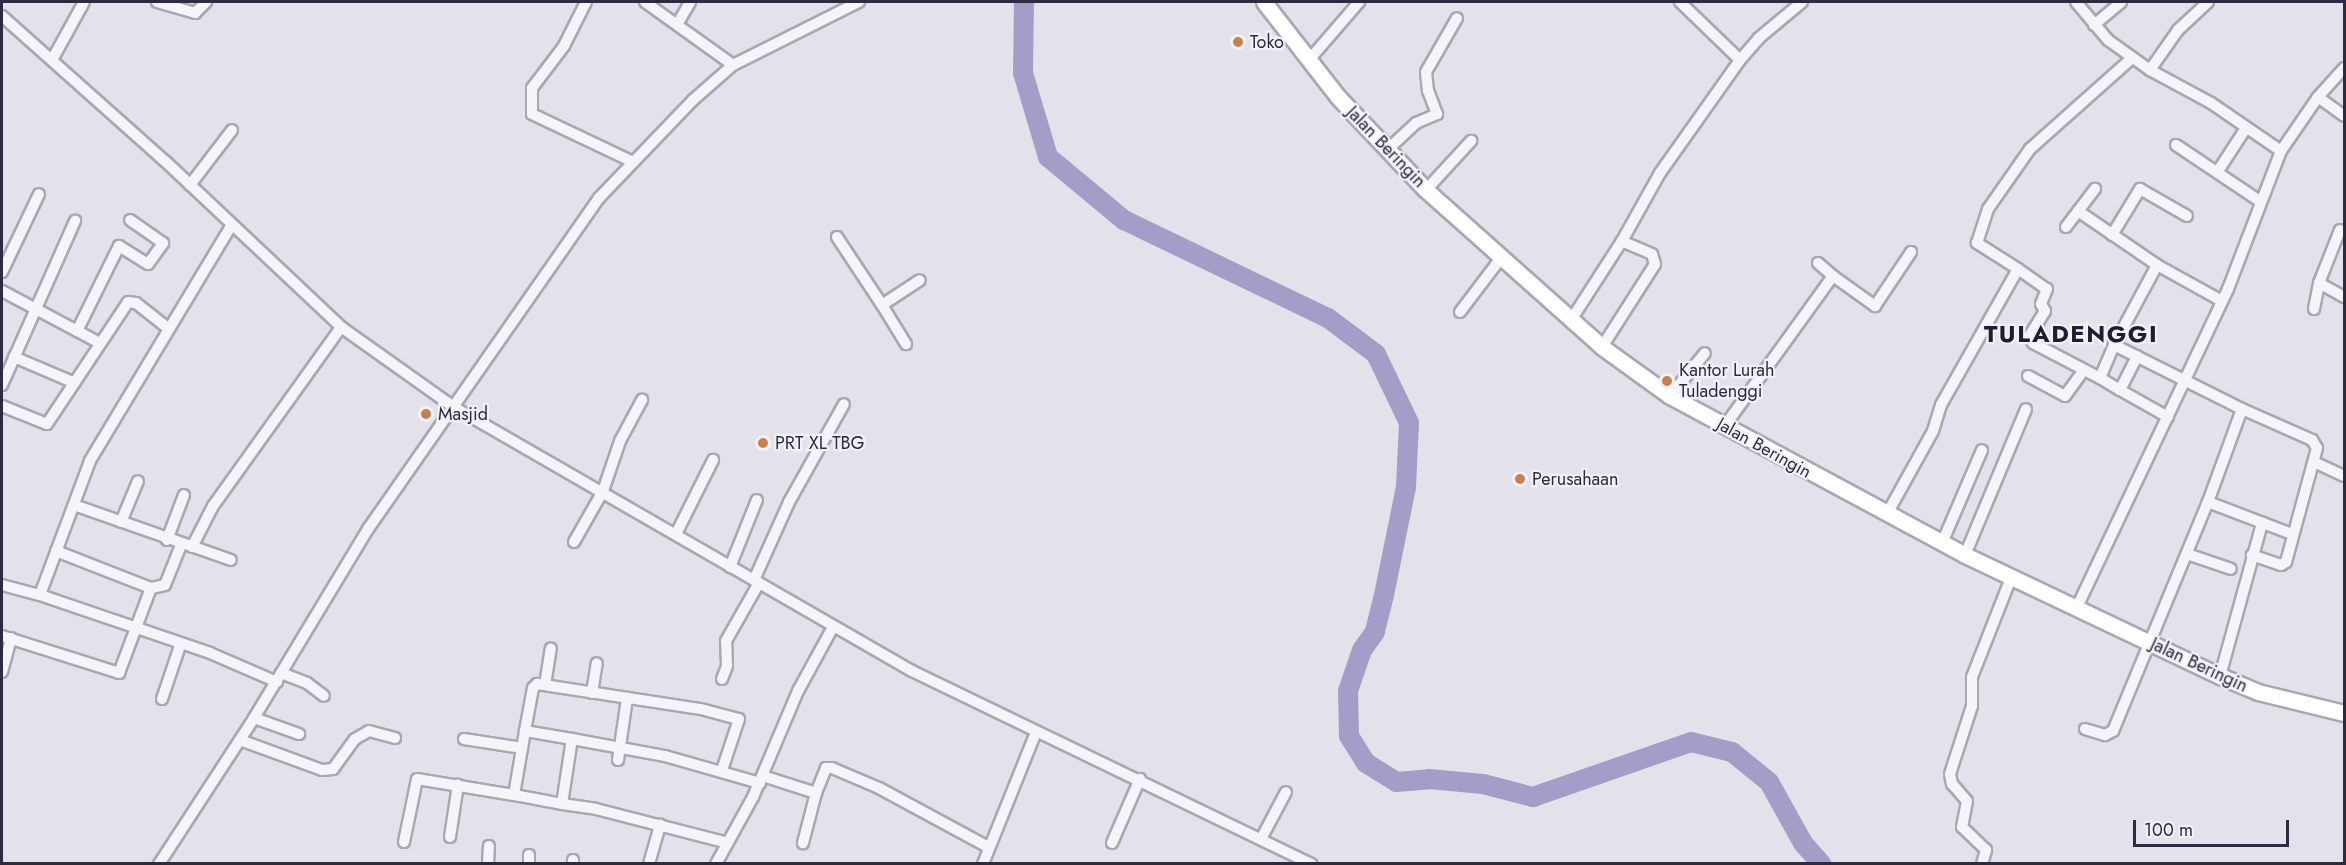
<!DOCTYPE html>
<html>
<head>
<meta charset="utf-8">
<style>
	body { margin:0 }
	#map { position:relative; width:2346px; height:865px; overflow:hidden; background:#e3e2ea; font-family:Jost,sans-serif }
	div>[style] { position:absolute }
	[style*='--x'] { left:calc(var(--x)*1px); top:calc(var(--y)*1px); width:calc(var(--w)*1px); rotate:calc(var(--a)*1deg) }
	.river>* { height:20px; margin:-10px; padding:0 10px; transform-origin:10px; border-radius:10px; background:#a29ec8 }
	.roads { filter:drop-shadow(2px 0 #a9a7b4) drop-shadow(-2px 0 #a9a7b4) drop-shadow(0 2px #a9a7b4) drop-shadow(0 -2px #a9a7b4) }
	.street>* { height:10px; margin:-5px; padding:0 5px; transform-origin:5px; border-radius:5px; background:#f5f4f8 }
	.secondary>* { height:15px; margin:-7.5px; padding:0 7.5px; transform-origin:7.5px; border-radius:7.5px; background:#fff }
	.dots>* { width:16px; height:16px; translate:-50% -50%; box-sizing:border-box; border:3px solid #f2f1f7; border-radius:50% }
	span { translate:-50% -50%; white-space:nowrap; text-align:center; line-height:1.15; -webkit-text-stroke:4.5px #f2f1f7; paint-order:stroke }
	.poi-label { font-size:18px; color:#2f2a41 }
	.left { translate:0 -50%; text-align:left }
	.street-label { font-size:18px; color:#2f2a41 }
	.district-label { font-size:24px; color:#211c32; font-weight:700; letter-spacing:1.5px }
	.frame { position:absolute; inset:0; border:3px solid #2f2a41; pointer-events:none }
	.scale { position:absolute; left:2133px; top:820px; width:156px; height:27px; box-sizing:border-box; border:3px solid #2f2a41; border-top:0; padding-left:8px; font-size:18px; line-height:21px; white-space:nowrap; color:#2f2a41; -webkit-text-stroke:4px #f2f1f7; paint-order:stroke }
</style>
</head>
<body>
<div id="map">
	<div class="river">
		<div style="--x:1024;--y:2;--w:71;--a:90.8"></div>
		<div style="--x:1023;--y:73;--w:88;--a:73.4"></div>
		<div style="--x:1048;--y:157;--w:99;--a:39.7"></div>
		<div style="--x:1124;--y:220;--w:226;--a:25.7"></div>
		<div style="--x:1328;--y:318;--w:60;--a:36.9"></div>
		<div style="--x:1376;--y:354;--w:76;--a:64.4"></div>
		<div style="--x:1409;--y:423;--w:64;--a:92.7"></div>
		<div style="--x:1406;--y:487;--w:110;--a:101.5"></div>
		<div style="--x:1384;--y:595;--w:38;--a:104"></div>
		<div style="--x:1375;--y:632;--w:22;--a:126"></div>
		<div style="--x:1362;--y:650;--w:43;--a:108.9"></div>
		<div style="--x:1348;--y:691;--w:45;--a:88.7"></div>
		<div style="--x:1349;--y:736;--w:32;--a:58"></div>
		<div style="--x:1366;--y:763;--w:36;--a:32"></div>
		<div style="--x:1397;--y:782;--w:32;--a:-5"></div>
		<div style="--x:1429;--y:779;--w:54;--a:5.3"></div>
		<div style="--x:1483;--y:784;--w:52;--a:14.6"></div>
		<div style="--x:1533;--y:797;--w:167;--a:-19.2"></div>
		<div style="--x:1691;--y:742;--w:42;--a:13.7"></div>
		<div style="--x:1732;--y:752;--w:48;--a:39"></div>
		<div style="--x:1769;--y:782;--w:70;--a:60.9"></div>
		<div style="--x:1803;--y:843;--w:28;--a:49"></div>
	</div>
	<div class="roads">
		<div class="street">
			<div style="--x:157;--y:2;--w:40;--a:16"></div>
			<div style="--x:195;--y:13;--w:16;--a:-45"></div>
			<div style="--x:586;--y:2;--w:49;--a:116.6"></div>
			<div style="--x:564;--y:46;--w:53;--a:127.3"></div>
			<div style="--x:532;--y:88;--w:26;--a:90"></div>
			<div style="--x:532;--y:114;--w:112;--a:25.4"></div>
			<div style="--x:645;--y:2;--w:108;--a:35.6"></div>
			<div style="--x:1680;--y:2;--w:83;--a:44"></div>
			<div style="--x:2076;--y:2;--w:50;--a:49.9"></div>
			<div style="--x:2108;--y:40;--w:52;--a:35.5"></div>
			<div style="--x:2150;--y:70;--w:49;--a:-55"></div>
			<div style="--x:2178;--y:30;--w:41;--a:-43"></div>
			<div style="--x:2;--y:16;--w:218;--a:41.7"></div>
			<div style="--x:165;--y:161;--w:242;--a:43.3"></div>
			<div style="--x:341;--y:327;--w:136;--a:35.4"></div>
			<div style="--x:452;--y:406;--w:531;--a:29.95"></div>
			<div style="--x:912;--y:671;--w:444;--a:25.8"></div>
			<div style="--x:678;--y:23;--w:24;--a:-60"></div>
			<div style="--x:2094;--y:25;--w:35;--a:-40"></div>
			<div style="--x:52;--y:60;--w:66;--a:-61.1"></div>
			<div style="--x:1309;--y:60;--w:77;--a:-49.2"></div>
			<div style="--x:2318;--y:97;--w:39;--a:-48"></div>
			<div style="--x:2176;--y:145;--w:102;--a:33.8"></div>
			<div style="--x:1386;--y:151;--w:41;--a:-43"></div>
			<div style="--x:1416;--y:123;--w:23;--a:-23"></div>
			<div style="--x:1437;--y:114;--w:25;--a:-111"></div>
			<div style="--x:1428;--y:91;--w:19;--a:-96"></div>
			<div style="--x:1426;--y:72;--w:62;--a:-60.1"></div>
			<div style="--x:2281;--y:151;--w:65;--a:-55.6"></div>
			<div style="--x:2318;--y:97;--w:32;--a:36"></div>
			<div style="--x:2218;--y:171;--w:51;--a:-56.9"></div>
			<div style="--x:190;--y:185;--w:69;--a:-52.6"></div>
			<div style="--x:1426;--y:190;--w:67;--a:-47.4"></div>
			<div style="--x:2078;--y:211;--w:96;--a:34.4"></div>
			<div style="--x:2157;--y:265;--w:74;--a:29"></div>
			<div style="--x:231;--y:226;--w:274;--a:121"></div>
			<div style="--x:90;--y:461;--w:143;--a:110.5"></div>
			<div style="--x:40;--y:595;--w:180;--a:18.8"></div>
			<div style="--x:210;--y:653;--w:73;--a:23.4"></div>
			<div style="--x:2066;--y:227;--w:48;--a:-52.7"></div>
			<div style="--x:2340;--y:230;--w:57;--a:111.6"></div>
			<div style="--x:2319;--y:283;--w:29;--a:29"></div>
			<div style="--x:2112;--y:235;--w:54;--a:-58.7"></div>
			<div style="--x:2140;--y:189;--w:54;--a:29.9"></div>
			<div style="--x:837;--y:237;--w:82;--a:56.5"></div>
			<div style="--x:882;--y:305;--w:45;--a:-33.3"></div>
			<div style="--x:1818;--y:263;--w:20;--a:41"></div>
			<div style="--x:2018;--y:269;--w:35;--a:35"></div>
			<div style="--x:2047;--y:289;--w:16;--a:112"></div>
			<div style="--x:2041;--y:304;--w:8;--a:60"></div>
			<div style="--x:2045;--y:311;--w:31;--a:122"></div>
			<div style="--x:2029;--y:337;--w:7;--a:56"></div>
			<div style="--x:2033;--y:343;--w:76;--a:27.6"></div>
			<div style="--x:2100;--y:378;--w:36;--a:-67"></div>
			<div style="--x:2114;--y:345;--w:143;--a:26.6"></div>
			<div style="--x:2242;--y:409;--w:99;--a:110.1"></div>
			<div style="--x:2;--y:272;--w:86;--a:-64.6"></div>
			<div style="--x:2;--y:291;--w:111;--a:28"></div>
			<div style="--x:882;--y:305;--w:46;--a:58.4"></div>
			<div style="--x:2314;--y:309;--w:26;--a:-79"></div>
			<div style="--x:1460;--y:312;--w:68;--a:-52.8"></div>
			<div style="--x:1571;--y:320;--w:94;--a:-57.2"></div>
			<div style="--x:77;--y:331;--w:95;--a:-63.7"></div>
			<div style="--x:119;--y:246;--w:34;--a:32"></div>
			<div style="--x:148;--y:264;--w:26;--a:-54"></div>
			<div style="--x:163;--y:243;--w:40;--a:-145.1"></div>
			<div style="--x:2114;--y:345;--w:91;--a:-61.7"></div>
			<div style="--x:1602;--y:347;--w:98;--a:-57.4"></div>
			<div style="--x:1655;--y:264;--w:10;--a:-107"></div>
			<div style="--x:1652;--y:254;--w:33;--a:-157"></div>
			<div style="--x:1622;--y:241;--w:78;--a:-60.8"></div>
			<div style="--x:1660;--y:173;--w:138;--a:-54.7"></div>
			<div style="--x:1740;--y:60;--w:29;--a:-49"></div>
			<div style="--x:1759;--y:38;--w:56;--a:-39.9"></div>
			<div style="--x:14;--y:357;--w:66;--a:23.1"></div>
			<div style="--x:2028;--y:376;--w:42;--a:28.4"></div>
			<div style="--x:2065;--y:396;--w:31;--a:-54"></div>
			<div style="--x:2100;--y:378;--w:23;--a:31"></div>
			<div style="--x:2120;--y:390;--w:38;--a:-63"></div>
			<div style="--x:2;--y:385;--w:180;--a:-66"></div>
			<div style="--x:2120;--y:390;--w:55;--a:29.4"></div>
			<div style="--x:1670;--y:396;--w:55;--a:-50.9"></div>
			<div style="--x:2;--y:406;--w:48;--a:21.8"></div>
			<div style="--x:47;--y:424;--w:146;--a:-56.4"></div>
			<div style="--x:128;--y:302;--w:8;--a:7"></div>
			<div style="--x:136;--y:303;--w:42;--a:38.2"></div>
			<div style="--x:2242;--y:409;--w:77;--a:23.9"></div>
			<div style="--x:2312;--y:440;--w:9;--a:58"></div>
			<div style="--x:2317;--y:448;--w:118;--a:105.2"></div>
			<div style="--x:2286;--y:562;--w:6;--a:149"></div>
			<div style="--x:2281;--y:565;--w:31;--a:-161"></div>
			<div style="--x:1724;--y:427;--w:186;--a:-54.2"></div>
			<div style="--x:1833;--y:276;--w:52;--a:35.5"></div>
			<div style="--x:1875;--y:306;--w:65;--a:-56.3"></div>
			<div style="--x:2314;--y:462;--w:33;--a:25"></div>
			<div style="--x:74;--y:505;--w:166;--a:19.3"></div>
			<div style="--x:1887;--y:514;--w:95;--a:-61"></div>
			<div style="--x:1933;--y:431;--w:27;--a:-73"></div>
			<div style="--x:1941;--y:405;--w:156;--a:-60.5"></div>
			<div style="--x:2018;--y:269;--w:49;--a:-147.6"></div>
			<div style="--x:1977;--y:243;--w:36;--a:-72"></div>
			<div style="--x:1988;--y:209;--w:73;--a:-55"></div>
			<div style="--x:2030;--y:149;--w:137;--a:-41.7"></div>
			<div style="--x:121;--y:522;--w:44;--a:-67.5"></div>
			<div style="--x:676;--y:534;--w:83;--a:-63.4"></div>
			<div style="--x:167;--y:540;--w:48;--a:-69.3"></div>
			<div style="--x:574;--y:542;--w:59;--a:-60.4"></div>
			<div style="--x:603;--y:491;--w:53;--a:-71.2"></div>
			<div style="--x:620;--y:441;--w:47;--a:-61.8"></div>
			<div style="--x:1942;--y:543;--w:101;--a:-66.7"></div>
			<div style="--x:192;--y:547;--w:46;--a:-62.9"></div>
			<div style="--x:213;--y:506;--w:220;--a:-54.4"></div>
			<div style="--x:56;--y:551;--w:102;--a:21.3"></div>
			<div style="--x:151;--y:588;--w:14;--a:-12"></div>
			<div style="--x:165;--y:585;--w:43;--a:-68.2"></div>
			<div style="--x:2187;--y:554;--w:46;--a:18.8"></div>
			<div style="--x:1965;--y:555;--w:158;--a:-67.3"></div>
			<div style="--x:730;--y:567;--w:72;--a:-68.1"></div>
			<div style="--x:754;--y:580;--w:85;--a:-65.8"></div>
			<div style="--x:789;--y:502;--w:112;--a:-60.7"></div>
			<div style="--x:2;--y:585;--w:39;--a:15"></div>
			<div style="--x:2077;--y:607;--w:352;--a:-64.6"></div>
			<div style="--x:2228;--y:289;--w:148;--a:-69"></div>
			<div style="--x:2281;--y:151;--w:85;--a:-145.6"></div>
			<div style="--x:2211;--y:103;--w:69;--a:-151.6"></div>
			<div style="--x:2;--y:636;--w:123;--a:17.5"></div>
			<div style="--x:119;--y:673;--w:91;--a:-69.4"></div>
			<div style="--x:2;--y:672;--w:35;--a:-75"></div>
			<div style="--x:281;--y:673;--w:28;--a:21"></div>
			<div style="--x:307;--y:683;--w:21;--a:37"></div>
			<div style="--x:2220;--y:676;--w:159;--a:-74.6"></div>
			<div style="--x:722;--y:679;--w:14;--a:-69"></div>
			<div style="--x:727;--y:666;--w:25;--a:-92"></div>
			<div style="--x:726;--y:641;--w:67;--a:-60.4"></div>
			<div style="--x:545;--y:685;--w:37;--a:-81"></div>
			<div style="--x:592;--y:693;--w:30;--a:-81"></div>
			<div style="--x:162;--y:699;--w:59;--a:-71.3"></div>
			<div style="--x:254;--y:718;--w:48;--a:19.6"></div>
			<div style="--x:2085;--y:729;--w:21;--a:17"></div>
			<div style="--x:2105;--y:735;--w:9;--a:-27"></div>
			<div style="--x:2113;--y:731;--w:248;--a:-67.5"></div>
			<div style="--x:2208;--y:502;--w:90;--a:20.9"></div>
			<div style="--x:525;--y:731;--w:44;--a:-79.5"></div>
			<div style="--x:533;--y:688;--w:6;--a:-45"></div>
			<div style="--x:537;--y:684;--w:166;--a:8.7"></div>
			<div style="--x:701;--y:709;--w:39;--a:15"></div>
			<div style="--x:739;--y:719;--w:54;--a:108.4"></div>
			<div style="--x:464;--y:739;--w:59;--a:8.8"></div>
			<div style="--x:572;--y:739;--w:95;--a:10.4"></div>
			<div style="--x:665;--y:756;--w:99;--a:15.9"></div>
			<div style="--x:240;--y:740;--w:87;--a:20.1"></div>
			<div style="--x:322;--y:770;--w:11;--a:-5"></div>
			<div style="--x:333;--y:769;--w:37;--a:-54"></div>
			<div style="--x:355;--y:739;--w:16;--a:-30"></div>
			<div style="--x:369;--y:731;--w:27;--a:15"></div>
			<div style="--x:618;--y:760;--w:63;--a:-81.7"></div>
			<div style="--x:763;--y:776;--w:56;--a:17.8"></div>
			<div style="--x:816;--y:793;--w:52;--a:104.6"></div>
			<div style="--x:816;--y:793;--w:27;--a:-68"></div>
			<div style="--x:826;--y:768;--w:6;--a:0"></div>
			<div style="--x:832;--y:768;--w:51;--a:23.1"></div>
			<div style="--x:879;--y:788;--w:124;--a:28.4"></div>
			<div style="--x:562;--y:804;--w:66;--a:-81.3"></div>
			<div style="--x:572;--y:739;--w:48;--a:-170.3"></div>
			<div style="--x:525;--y:731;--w:65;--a:99.8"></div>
			<div style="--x:514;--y:795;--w:22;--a:10"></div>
			<div style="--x:536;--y:799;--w:26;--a:11"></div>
			<div style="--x:562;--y:804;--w:34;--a:8"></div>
			<div style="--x:596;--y:809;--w:136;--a:14.4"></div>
			<div style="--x:450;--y:837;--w:53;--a:-81.3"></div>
			<div style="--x:1261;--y:839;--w:53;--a:-62"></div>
			<div style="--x:404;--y:842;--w:64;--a:-78.3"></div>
			<div style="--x:417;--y:779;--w:98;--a:9.4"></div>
			<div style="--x:1112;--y:843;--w:70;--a:-66.4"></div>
			<div style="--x:529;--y:855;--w:9;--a:90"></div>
			<div style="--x:159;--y:864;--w:174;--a:-56.9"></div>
			<div style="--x:254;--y:718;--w:221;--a:-58.9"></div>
			<div style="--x:368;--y:529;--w:404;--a:-55.1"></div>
			<div style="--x:599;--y:198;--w:136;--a:-46.2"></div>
			<div style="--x:693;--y:100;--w:53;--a:-41.2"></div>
			<div style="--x:733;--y:65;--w:141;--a:-26.6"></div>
			<div style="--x:488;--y:864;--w:18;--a:-87"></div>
			<div style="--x:573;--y:864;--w:4;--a:-90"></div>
			<div style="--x:649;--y:864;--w:41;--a:-74.2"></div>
			<div style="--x:716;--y:864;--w:77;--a:-61.1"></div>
			<div style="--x:753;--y:797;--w:115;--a:-67"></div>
			<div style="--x:798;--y:691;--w:73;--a:-61.3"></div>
			<div style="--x:983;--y:864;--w:142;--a:-68.1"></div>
			<div style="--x:1982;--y:864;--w:15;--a:-74"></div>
			<div style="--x:1986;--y:850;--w:33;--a:-136"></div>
			<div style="--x:1962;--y:827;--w:26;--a:-79"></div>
			<div style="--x:1967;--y:801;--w:23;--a:-131"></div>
			<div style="--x:1952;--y:784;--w:10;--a:-101"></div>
			<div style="--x:1950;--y:774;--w:71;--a:-72.1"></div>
			<div style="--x:1972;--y:706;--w:29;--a:-90"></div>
			<div style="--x:1972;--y:677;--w:106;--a:-68.5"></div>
		</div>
		<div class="secondary">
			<div style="--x:1264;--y:2;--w:120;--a:52.1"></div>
			<div style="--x:1338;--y:97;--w:128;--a:46.6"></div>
			<div style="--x:1426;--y:190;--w:236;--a:41.7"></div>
			<div style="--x:1602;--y:347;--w:84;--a:35.8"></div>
			<div style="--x:1670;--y:396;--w:335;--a:28.3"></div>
			<div style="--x:1965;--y:555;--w:282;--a:25.4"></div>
			<div style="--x:2220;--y:676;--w:41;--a:22.8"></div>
			<div style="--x:2258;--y:692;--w:89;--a:13.7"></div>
		</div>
	</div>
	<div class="dots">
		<div style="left:1238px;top:42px;background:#ca804c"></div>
		<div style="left:1667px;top:381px;background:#ca804c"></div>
		<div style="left:426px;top:414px;background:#ca804c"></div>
		<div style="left:763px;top:443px;background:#ca804c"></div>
		<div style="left:1520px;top:479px;background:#ca804c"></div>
	</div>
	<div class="poi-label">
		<span class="left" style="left:1250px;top:42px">Toko</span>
		<span class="left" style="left:1679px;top:381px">Kantor Lurah<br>Tuladenggi</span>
		<span class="left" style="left:438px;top:414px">Masjid</span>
		<span class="left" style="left:775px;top:443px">PRT XL TBG</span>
		<span class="left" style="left:1532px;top:479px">Perusahaan</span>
	</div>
	<div class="street-label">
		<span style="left:1386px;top:147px;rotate:46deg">Jalan Beringin</span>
		<span style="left:1764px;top:448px;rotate:29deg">Jalan Beringin</span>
		<span style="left:2199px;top:665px;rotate:25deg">Jalan Beringin</span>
	</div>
	<div class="district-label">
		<span style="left:2071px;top:334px">TULADENGGI</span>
	</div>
	<div class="frame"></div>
	<div class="scale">100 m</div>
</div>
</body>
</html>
